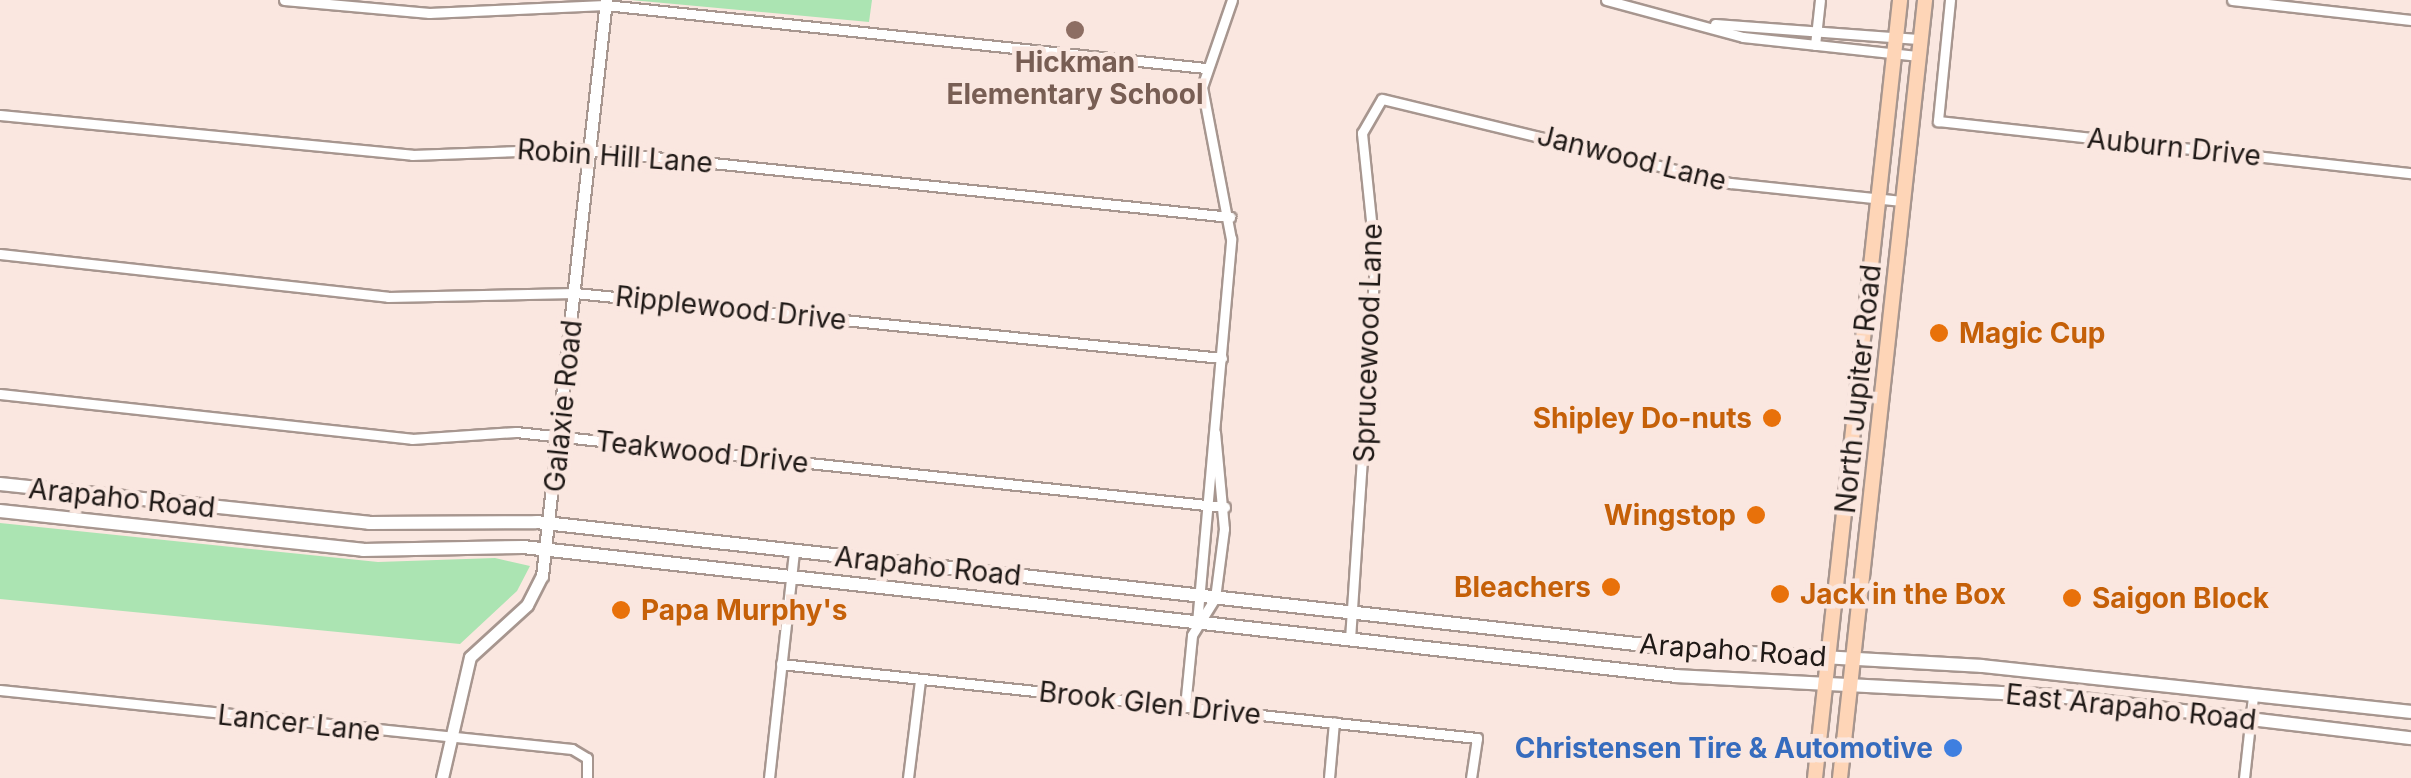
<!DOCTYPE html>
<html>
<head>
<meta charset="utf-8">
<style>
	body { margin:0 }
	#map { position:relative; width:2411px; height:778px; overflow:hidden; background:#fae7e0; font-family:Inter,sans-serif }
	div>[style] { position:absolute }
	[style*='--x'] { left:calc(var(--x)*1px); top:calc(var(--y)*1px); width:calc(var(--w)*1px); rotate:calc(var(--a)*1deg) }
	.green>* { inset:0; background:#abe4b2 }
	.roads { filter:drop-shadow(2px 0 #a7968f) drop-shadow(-2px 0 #a7968f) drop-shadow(0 2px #a7968f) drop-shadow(0 -2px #a7968f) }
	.minor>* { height:9px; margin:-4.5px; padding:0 4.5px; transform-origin:4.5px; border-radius:4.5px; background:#fff }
	.tertiary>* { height:11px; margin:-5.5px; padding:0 5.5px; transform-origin:5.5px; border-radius:5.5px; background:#fff }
	.secondary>* { height:12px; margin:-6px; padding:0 6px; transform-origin:6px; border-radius:6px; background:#fff }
	.primary>* { height:14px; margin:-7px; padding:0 7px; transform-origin:7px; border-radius:7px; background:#fed5b7 }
	.dots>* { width:28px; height:28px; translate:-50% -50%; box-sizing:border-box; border:5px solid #fae7e0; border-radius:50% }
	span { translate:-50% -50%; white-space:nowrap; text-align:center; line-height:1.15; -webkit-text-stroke:9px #fae7e0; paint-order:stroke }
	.education-label { font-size:28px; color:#785e54; font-weight:700 }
	.street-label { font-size:28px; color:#1f1916 }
	.food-label { font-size:28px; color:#c56008; font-weight:700 }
	.left { translate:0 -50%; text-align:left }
	.right { translate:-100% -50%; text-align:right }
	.shop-label { font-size:28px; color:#366cbe; font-weight:700 }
</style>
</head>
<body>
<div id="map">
	<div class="green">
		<div style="clip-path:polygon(631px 0,872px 0,869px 22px)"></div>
		<div style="clip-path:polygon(0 523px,378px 562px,495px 558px,530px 566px,517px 591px,460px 644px,0 599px)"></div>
	</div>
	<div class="roads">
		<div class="minor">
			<div style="--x:284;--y:0;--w:146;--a:5.1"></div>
			<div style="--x:429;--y:13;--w:176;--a:-2.6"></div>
			<div style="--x:605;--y:5;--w:603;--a:5.99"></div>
			<div style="--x:1606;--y:0;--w:142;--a:15.1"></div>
			<div style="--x:1743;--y:37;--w:177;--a:6.2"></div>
			<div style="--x:1950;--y:0;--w:122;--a:95.7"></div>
			<div style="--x:1938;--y:121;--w:476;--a:6.3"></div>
			<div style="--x:2232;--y:0;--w:180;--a:6.4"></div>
			<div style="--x:1715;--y:24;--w:207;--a:4.2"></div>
			<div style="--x:1815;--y:45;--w:45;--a:-83.7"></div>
			<div style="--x:0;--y:115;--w:414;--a:5.5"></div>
			<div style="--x:412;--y:155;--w:166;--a:-2.1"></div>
			<div style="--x:578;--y:149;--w:656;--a:5.95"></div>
			<div style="--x:0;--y:254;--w:390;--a:6.3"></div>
			<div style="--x:388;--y:297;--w:187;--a:-1.2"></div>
			<div style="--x:575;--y:293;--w:650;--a:5.74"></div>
			<div style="--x:0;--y:394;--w:414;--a:6.2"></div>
			<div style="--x:412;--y:439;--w:104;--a:-3.9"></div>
			<div style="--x:516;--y:432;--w:713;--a:6.04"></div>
			<div style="--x:1197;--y:623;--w:386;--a:-84.9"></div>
			<div style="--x:1231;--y:239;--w:155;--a:-100.8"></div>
			<div style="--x:1202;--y:87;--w:92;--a:-71"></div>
			<div style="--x:1350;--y:639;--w:381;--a:-86.2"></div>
			<div style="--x:1375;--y:259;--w:127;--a:-95.9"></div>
			<div style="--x:1362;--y:133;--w:39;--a:-60"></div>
			<div style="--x:1382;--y:99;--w:358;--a:13.6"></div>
			<div style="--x:1730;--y:183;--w:173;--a:6"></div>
			<div style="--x:781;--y:664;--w:700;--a:6.07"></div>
			<div style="--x:1477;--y:738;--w:40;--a:98.5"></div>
			<div style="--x:0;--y:690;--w:575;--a:5.89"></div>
			<div style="--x:572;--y:749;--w:17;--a:31"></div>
			<div style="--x:587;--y:758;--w:20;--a:90"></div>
			<div style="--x:1185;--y:707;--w:72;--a:-84.4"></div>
			<div style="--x:1192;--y:635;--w:44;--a:-58.1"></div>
			<div style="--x:1215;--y:598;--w:70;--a:-82.6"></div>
			<div style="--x:1224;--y:529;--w:97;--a:-95.3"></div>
			<div style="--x:769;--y:778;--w:228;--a:-83.7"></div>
			<div style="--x:908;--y:778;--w:99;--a:-83"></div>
			<div style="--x:1329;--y:778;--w:56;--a:-84.9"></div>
			<div style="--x:2244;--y:778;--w:81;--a:-83.7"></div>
		</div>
		<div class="tertiary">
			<div style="--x:442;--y:778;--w:124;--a:-77"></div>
			<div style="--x:470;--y:657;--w:77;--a:-42.4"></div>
			<div style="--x:527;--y:605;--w:33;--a:-63"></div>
			<div style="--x:542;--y:576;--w:580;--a:-83.66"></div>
		</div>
		<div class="secondary">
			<div style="--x:0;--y:484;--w:371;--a:6"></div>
			<div style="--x:369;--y:523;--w:167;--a:-0.3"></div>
			<div style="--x:536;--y:522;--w:1151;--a:6.33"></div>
			<div style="--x:1680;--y:649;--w:302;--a:3.2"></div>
			<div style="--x:1982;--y:666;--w:431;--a:6.1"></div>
			<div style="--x:0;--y:511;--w:365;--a:6.1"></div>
			<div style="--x:363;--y:550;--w:160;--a:-1.1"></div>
			<div style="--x:523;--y:547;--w:1160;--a:6.38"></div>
			<div style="--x:1676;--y:676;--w:382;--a:3"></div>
			<div style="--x:2057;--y:696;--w:356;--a:6.8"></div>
		</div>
		<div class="primary">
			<div style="--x:1815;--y:778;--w:783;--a:-83.76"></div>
			<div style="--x:1840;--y:778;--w:783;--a:-83.76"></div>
		</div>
	</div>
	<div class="dots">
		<div style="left:1075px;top:30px;background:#8d6e63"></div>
		<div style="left:1939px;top:333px;background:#e8710a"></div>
		<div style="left:1772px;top:418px;background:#e8710a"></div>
		<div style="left:1756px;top:515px;background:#e8710a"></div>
		<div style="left:1611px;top:587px;background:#e8710a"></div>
		<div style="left:1780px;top:594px;background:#e8710a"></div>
		<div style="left:2072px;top:598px;background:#e8710a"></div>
		<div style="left:621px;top:610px;background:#e8710a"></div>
		<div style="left:1953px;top:748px;background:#3f7fe0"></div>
	</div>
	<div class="education-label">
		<span style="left:1075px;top:78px">Hickman<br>Elementary School</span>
	</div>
	<div class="street-label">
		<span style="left:2174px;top:147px;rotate:6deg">Auburn Drive</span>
		<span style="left:615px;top:156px;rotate:4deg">Robin Hill Lane</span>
		<span style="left:1632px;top:158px;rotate:14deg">Janwood Lane</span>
		<span style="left:731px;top:308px;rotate:6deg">Ripplewood Drive</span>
		<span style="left:1368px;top:343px;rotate:-88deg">Sprucewood Lane</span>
		<span style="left:1858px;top:389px;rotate:-84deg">North Jupiter Road</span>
		<span style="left:563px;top:406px;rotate:-84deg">Galaxie Road</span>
		<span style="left:702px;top:452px;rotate:6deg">Teakwood Drive</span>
		<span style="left:122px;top:498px;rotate:6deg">Arapaho Road</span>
		<span style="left:928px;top:566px;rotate:6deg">Arapaho Road</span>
		<span style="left:1733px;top:650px;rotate:4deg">Arapaho Road</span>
		<span style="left:1150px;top:703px;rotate:6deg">Brook Glen Drive</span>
		<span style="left:2131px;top:707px;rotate:6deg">East Arapaho Road</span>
		<span style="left:299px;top:723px;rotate:6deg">Lancer Lane</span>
	</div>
	<div class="food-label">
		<span class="left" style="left:1959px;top:333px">Magic Cup</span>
		<span class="right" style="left:1752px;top:418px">Shipley Do-nuts</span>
		<span class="right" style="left:1736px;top:515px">Wingstop</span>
		<span class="right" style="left:1591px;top:587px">Bleachers</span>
		<span class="left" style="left:1800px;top:594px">Jack in the Box</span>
		<span class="left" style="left:2092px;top:598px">Saigon Block</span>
		<span class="left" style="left:641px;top:610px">Papa Murphy's</span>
	</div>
	<div class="shop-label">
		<span class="right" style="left:1933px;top:748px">Christensen Tire &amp; Automotive</span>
	</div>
</div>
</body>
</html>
